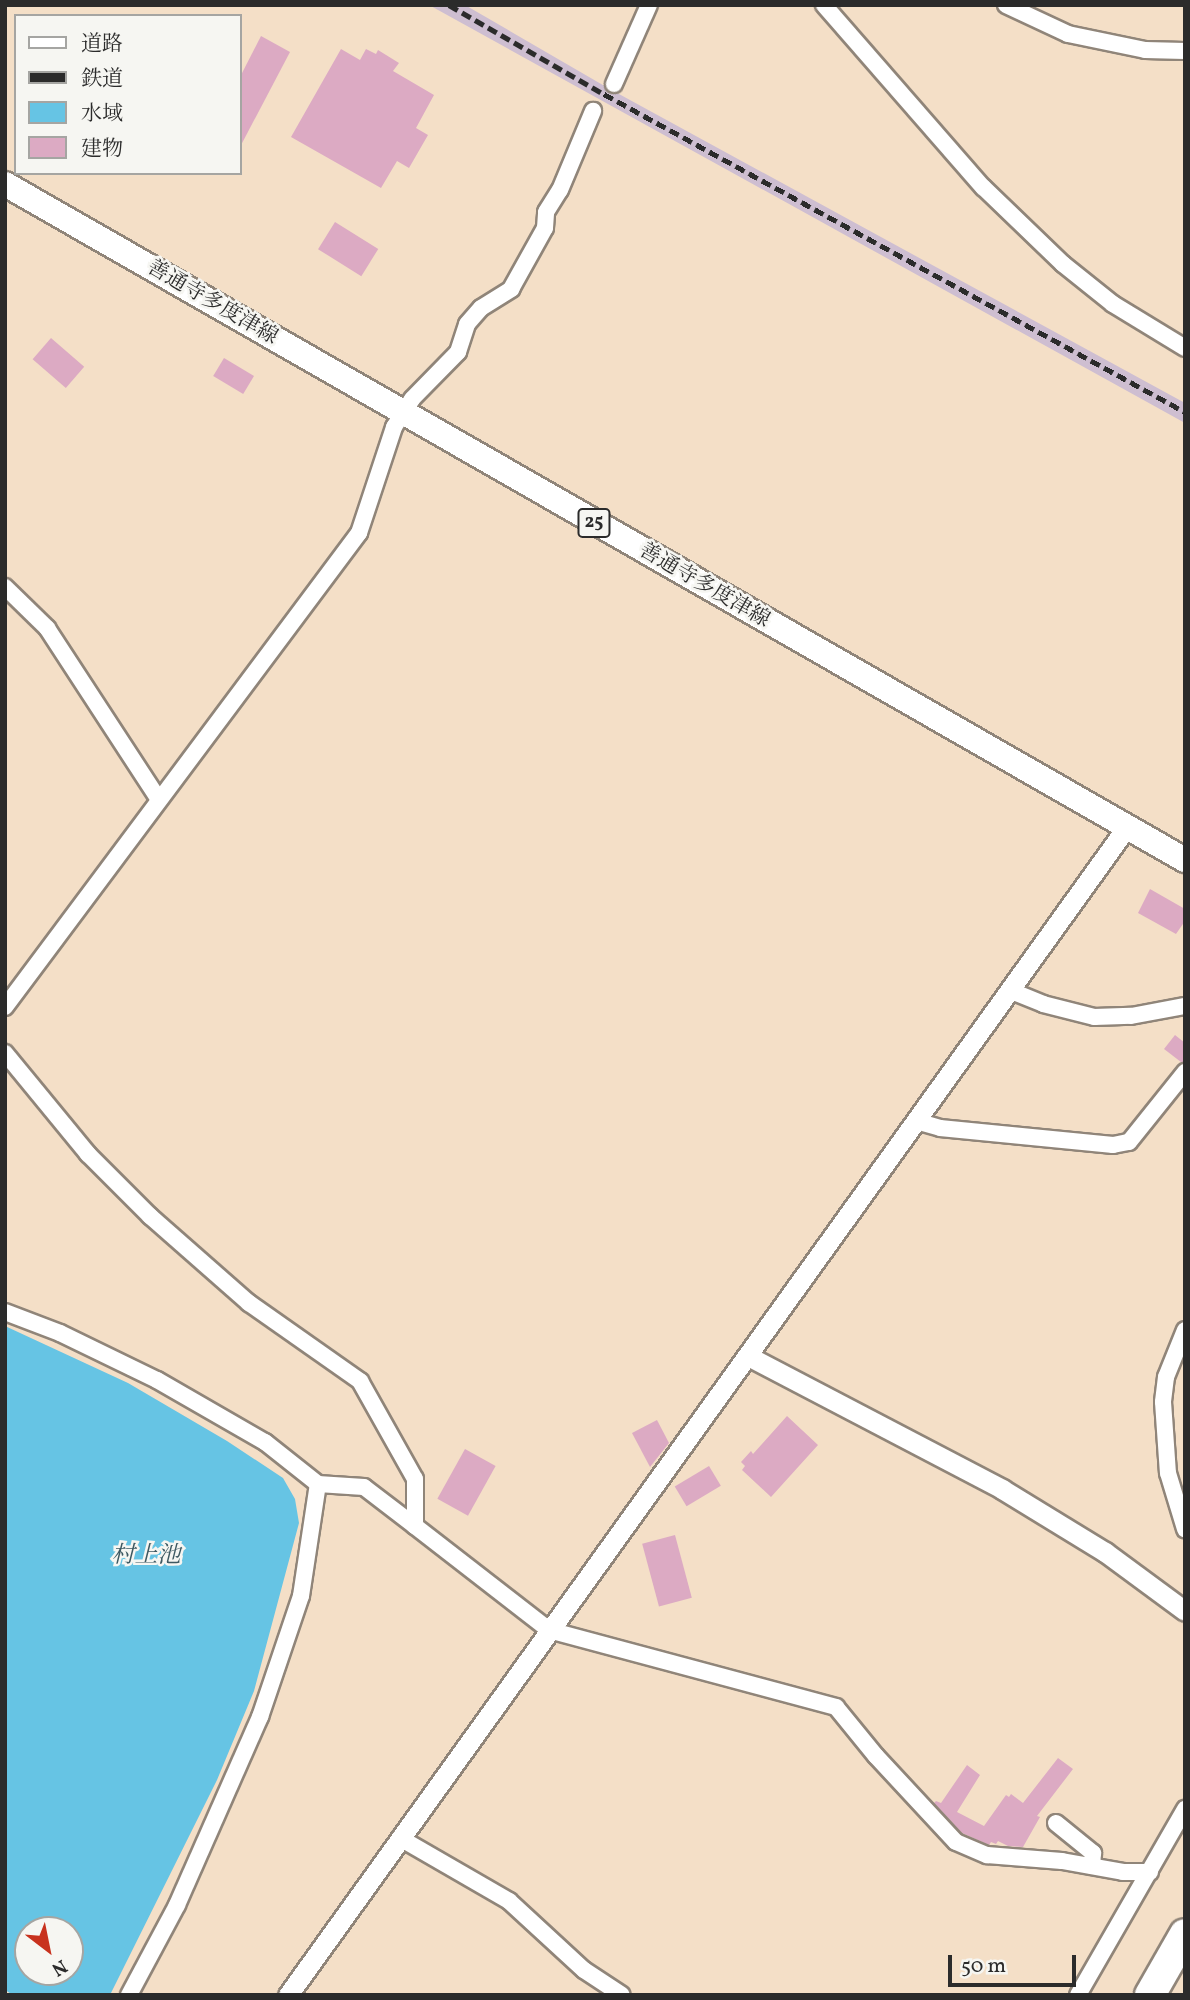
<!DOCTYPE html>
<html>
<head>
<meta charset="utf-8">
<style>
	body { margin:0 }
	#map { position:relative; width:1190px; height:2000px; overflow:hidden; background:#f4dfc7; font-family:Vollkorn,"Noto Serif JP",serif }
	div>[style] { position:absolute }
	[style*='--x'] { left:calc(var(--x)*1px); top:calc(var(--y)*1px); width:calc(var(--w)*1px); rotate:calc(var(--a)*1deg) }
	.industrial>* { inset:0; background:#cebed1 }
	.water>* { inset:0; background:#66c4e4 }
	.building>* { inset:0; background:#dcaac3; transform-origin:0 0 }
	.roads { filter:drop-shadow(2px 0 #908579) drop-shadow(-2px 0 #908579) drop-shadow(0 2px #908579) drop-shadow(0 -2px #908579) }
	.minor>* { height:16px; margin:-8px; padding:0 8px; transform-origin:8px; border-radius:8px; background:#fff }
	.tertiary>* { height:19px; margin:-9.5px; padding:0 9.5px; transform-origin:9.5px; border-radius:9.5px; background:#fff }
	.primary>* { height:24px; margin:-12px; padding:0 12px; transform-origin:12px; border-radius:12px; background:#fff }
	.motorway>* { height:30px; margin:-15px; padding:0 15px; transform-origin:15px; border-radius:15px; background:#fff }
	.rail>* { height:5px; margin-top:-2.5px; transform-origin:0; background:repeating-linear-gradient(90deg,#2b2b2b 0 10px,transparent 0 15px) }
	span { translate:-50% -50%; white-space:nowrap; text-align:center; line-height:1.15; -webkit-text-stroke:5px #f6f6f2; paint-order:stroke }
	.shield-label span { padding:2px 5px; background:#f6f6f2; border:2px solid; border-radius:5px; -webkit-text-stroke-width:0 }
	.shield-label { font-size:19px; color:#2b2b2b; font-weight:700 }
	.street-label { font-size:21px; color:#2b2b2b }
	.water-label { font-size:23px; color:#3d5962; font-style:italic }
	.frame { position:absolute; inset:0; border:7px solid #2b2b2b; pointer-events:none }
	.legend { position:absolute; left:14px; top:14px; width:228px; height:161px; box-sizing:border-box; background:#f6f6f2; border:2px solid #a5a5a2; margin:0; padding:9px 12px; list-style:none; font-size:21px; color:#2b2b2b }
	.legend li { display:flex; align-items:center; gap:14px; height:35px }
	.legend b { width:35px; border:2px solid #a5a5a2 }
	.north { position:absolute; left:14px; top:1916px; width:70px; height:70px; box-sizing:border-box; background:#f6f6f2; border:2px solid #a5a5a2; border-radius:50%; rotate:148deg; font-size:19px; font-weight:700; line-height:28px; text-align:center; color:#2b2b2b }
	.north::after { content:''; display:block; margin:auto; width:24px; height:32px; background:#c8321e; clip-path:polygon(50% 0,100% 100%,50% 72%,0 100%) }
	.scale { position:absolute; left:948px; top:1955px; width:128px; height:32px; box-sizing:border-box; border:4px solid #2b2b2b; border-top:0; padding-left:9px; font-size:21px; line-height:24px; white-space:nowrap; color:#2b2b2b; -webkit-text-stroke:5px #f6f6f2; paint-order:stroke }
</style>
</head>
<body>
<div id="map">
	<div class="industrial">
		<div style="clip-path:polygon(429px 5px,465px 5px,608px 88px,1185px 403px,1185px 423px)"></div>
	</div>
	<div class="water">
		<div style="clip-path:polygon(evenodd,5px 1326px,128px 1383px,227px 1441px,283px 1478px,295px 1499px,299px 1523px,254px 1691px,217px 1780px,110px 1995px,13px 1995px,5px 1990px,5px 1326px,28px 1930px,70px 1930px,70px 1972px,28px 1972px,28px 1930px)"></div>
	</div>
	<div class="building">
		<div style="clip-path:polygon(261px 36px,290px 52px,240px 147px,240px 77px)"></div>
		<div style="clip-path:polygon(341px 49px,360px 60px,366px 49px,376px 54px,378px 50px,399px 63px,393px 71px,434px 95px,416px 128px,428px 135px,409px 168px,397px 161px,381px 188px,291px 137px)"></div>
		<div style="left:335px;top:222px;width:51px;height:32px;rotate:32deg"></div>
		<div style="left:51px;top:338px;width:44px;height:28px;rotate:41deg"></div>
		<div style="left:224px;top:358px;width:35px;height:21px;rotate:31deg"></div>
		<div style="clip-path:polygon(1150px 889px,1185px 909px,1185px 921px,1176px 934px,1138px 913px)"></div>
		<div style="clip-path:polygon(1175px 1035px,1185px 1043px,1185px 1062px,1181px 1062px,1164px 1049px)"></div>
		<div style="clip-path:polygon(787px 1416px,818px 1445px,771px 1497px,742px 1470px,745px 1466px,741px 1462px,751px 1451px,753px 1454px)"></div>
		<div style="clip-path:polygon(657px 1420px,669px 1443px,650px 1467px,632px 1433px)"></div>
		<div style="left:465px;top:1449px;width:35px;height:57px;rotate:29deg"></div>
		<div style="left:709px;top:1466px;width:23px;height:40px;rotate:59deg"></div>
		<div style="left:675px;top:1535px;width:65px;height:34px;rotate:75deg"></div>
		<div style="clip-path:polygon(1058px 1758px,1073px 1769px,1037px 1816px,1040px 1817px,1023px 1847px,1008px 1846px,998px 1841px,996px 1844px,991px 1842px,989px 1845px,962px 1833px,934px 1803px,936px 1801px,941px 1803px,967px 1765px,980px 1775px,957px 1812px,984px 1826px,1006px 1795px,1009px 1797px,1011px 1794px,1023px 1803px)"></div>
	</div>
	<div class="roads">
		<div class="minor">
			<div style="--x:824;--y:5;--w:242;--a:48.9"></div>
			<div style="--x:983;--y:187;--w:111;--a:43.9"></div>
			<div style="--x:1063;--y:264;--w:64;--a:38.7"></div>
			<div style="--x:1113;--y:304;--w:84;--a:31.4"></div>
			<div style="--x:1006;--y:5;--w:68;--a:25.1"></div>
			<div style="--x:1068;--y:34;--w:79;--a:11.7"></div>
			<div style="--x:1145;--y:50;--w:40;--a:1.4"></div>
			<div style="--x:614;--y:84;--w:86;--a:-66.1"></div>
			<div style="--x:5;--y:587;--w:59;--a:44.3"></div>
			<div style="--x:47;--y:628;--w:205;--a:56.9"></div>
			<div style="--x:1009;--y:990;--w:37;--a:22"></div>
			<div style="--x:1043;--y:1004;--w:53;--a:14.3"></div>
			<div style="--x:1094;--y:1017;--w:37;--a:-2"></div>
			<div style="--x:1131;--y:1016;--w:55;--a:-10.5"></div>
			<div style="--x:5;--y:1007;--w:592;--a:-53.25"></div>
			<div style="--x:359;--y:533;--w:112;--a:-71.7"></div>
			<div style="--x:394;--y:427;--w:33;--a:-57"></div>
			<div style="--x:412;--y:399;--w:66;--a:-45.6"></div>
			<div style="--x:458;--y:352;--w:29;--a:-72"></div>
			<div style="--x:467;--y:324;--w:21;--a:-49"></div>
			<div style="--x:481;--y:308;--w:36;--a:-32"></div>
			<div style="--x:511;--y:289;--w:70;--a:-60.9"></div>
			<div style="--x:545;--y:228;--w:16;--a:-86"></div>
			<div style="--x:546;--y:212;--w:26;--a:-58"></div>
			<div style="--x:560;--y:190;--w:86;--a:-67.3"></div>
			<div style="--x:5;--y:1053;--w:131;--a:50.6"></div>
			<div style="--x:88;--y:1154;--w:88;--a:45"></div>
			<div style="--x:150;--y:1216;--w:132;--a:41.3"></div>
			<div style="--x:249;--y:1303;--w:136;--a:35.1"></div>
			<div style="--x:360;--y:1381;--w:112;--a:60.7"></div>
			<div style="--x:415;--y:1479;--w:47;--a:90"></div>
			<div style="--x:415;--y:1526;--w:170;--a:37.8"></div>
			<div style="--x:549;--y:1630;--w:297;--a:15"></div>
			<div style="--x:836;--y:1707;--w:63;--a:50.8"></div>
			<div style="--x:876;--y:1756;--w:117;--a:47.1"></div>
			<div style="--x:956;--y:1842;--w:34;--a:23"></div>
			<div style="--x:987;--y:1855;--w:75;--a:4.6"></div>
			<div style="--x:1062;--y:1861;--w:62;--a:10.2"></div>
			<div style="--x:1123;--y:1872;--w:27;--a:0"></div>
			<div style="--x:916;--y:1121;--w:25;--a:16"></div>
			<div style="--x:940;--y:1128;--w:174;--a:5.6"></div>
			<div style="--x:1113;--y:1145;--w:16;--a:-11"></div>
			<div style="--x:1129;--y:1142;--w:90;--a:-51.3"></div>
			<div style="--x:5;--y:1312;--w:59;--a:20.9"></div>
			<div style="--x:60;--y:1333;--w:108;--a:25.9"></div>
			<div style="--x:157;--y:1380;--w:125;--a:29.9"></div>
			<div style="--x:265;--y:1442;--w:68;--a:38.4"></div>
			<div style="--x:1185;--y:1330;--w:51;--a:112"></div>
			<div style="--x:1166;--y:1377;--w:25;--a:97"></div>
			<div style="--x:1163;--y:1402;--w:71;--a:86"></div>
			<div style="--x:1168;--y:1473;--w:59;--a:73.1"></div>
			<div style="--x:1056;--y:1823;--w:48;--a:39"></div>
			<div style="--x:1093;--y:1853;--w:13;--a:94"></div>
			<div style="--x:400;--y:1838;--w:126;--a:30"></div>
			<div style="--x:509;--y:1901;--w:102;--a:42.6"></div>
			<div style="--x:584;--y:1970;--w:45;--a:33.3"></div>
			<div style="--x:129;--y:1995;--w:102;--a:-61.9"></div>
			<div style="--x:177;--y:1905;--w:206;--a:-66.2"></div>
			<div style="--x:260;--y:1717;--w:128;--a:-71.3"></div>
			<div style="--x:301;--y:1596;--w:113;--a:-81.4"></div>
			<div style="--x:318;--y:1484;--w:46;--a:3.7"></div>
			<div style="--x:364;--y:1487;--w:64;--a:37.4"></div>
			<div style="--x:1078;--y:1995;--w:215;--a:-60.1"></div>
		</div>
		<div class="tertiary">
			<div style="--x:748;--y:1356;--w:287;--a:27.6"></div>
			<div style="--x:1002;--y:1489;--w:121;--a:31.5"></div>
			<div style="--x:1105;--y:1552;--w:99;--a:36.4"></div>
			<div style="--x:288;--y:1995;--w:1437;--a:-54.32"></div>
		</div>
		<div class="primary">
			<div style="--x:5;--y:184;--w:1360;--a:29.81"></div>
		</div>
		<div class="motorway">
			<div style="--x:1150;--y:1995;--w:70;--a:-60.2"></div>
		</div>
	</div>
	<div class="rail">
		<div style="--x:449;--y:5;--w:179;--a:29.9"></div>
		<div style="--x:604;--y:94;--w:662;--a:28.69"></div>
	</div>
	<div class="shield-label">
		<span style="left:594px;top:523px">25</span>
	</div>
	<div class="street-label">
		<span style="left:212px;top:303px;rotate:30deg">善通寺多度津線</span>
		<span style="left:704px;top:586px;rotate:30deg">善通寺多度津線</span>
	</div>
	<div class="water-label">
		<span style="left:146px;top:1556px">村上池</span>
	</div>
	<div class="frame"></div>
	<ul class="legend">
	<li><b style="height:9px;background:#fff"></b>道路</li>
	<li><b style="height:9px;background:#2b2b2b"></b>鉄道</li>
	<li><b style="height:19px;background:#66c4e4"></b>水域</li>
	<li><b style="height:19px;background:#dcaac3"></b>建物</li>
	</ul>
	<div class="north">N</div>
	<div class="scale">50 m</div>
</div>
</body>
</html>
